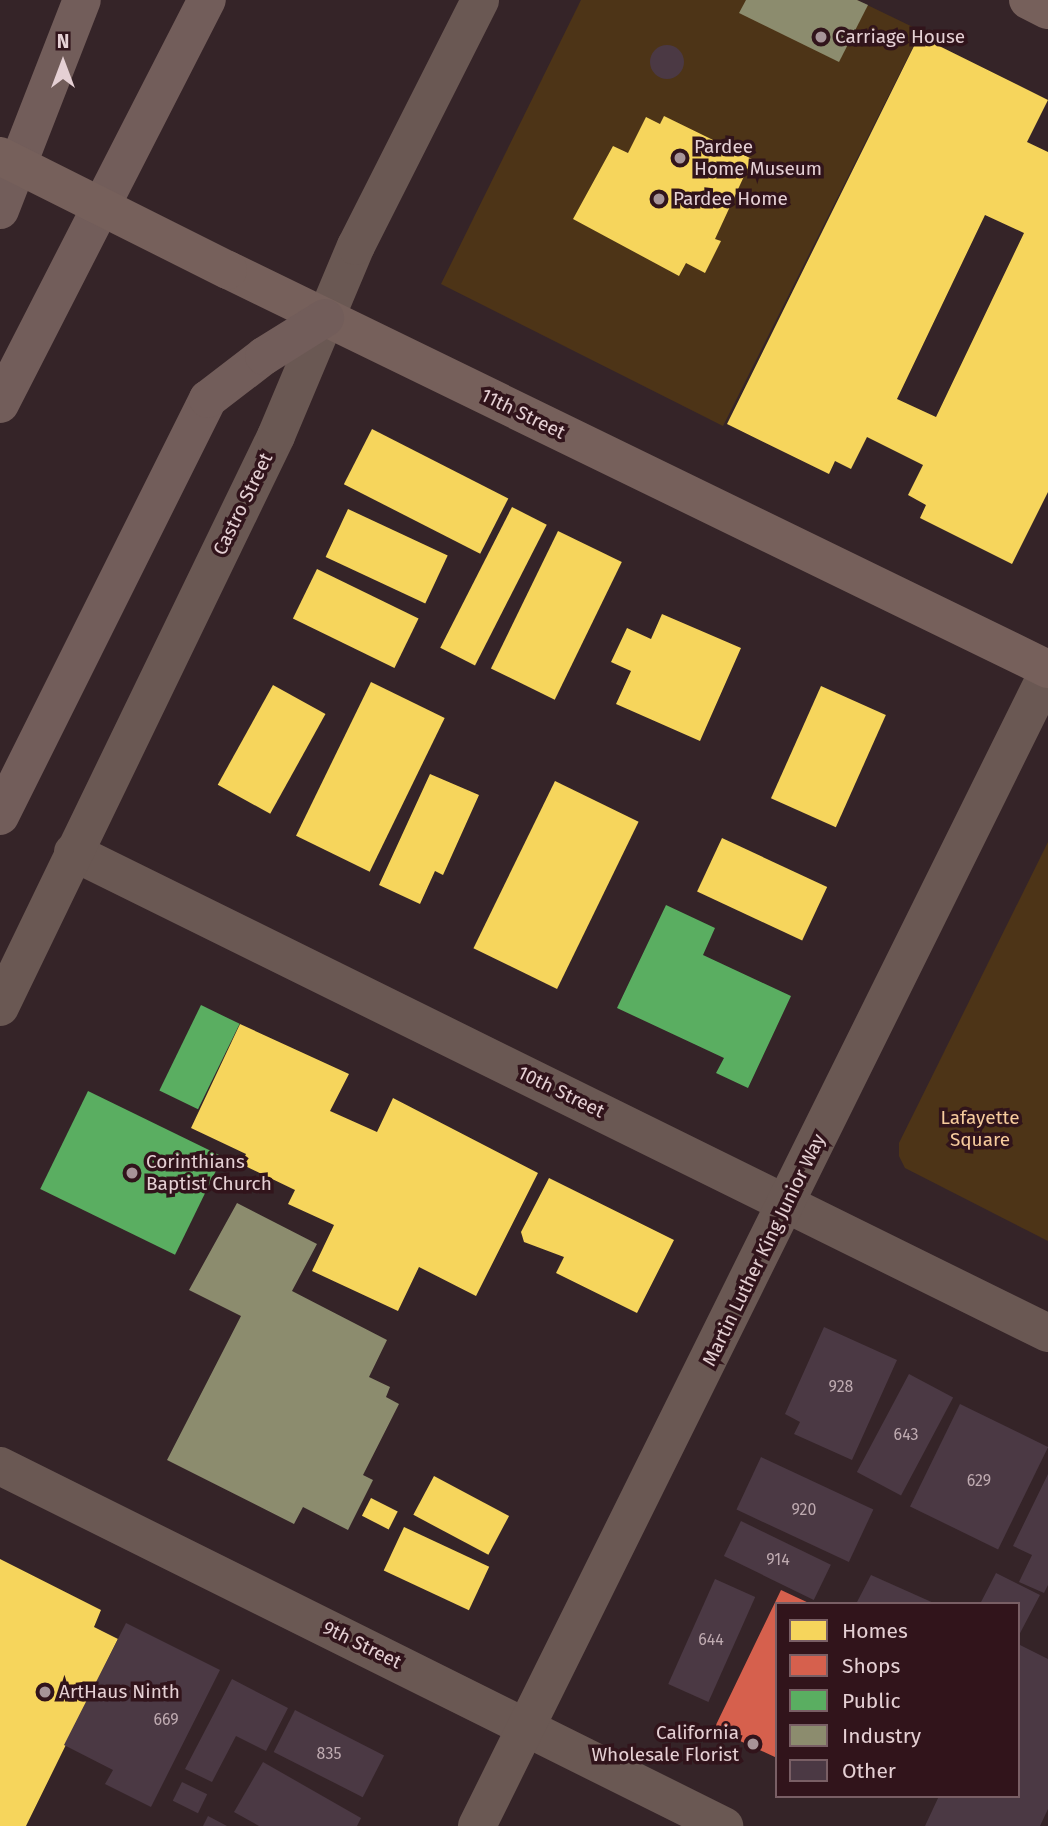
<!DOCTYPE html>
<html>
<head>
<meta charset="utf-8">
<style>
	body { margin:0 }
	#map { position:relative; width:1048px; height:1826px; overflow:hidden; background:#352428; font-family:"Fira Sans",sans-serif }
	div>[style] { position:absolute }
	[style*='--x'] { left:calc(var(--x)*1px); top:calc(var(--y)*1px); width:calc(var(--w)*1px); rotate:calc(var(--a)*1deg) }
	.green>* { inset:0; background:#4d3417 }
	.homes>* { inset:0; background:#f6d55c; transform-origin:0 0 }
	.shops>* { inset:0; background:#d6604d }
	.public>* { inset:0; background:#5aae61; transform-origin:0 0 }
	.industry>* { inset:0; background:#8c8c6e }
	.building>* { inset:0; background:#4b3944; transform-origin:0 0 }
	.round { border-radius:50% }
	.minor>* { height:38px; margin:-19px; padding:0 19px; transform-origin:19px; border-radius:19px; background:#6a5853 }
	.tertiary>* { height:38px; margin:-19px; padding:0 19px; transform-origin:19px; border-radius:19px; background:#6a5853 }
	.primary>* { height:38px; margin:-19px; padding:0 19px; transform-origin:19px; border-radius:19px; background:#76605b }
	.motorway>* { height:38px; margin:-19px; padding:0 19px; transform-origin:19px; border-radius:19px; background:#725d5a }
	.primary-bridge>* { height:38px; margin:-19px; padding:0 19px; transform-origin:19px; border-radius:19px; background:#76605b }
	.dots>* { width:19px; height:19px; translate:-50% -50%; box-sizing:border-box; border:4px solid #31141b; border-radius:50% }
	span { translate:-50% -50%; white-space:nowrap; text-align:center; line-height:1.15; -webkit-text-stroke:7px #31141b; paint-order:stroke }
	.number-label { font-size:16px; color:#beaab0 }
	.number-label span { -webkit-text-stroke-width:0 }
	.poi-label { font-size:19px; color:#e5d0d4 }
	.left { translate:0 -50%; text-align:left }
	.right { translate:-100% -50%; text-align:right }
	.street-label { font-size:19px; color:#e5d0d4 }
	.park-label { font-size:19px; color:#f7cc9d }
	.legend { position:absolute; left:775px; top:1602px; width:245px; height:196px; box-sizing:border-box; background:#31141b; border:2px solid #795f65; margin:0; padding:9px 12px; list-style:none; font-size:21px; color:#e5d0d4 }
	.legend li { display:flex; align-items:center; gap:14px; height:35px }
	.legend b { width:35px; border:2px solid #795f65 }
	.north { position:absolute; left:28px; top:28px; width:70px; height:70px; -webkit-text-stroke:5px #31141b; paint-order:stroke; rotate:0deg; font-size:19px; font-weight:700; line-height:28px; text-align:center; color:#e5d0d4 }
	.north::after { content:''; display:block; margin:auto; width:24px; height:32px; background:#e5d0d4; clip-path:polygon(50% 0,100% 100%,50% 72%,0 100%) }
</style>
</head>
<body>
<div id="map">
	<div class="green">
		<div style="clip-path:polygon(581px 0,857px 0,921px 31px,723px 426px,441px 284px)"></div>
		<div style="clip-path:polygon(1048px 842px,1048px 1241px,905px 1168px,899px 1156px,899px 1143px)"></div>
	</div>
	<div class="homes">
		<div style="clip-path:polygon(evenodd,919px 36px,1048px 100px,1027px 142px,1048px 152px,1048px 492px,1012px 564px,920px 518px,926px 505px,908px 495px,923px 465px,867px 437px,851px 469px,835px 461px,829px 474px,727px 424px,919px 36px,985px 215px,1024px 233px,936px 417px,897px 399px,985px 215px)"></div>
		<div style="clip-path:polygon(664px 116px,752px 159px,715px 239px,721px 241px,705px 273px,686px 263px,679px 276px,573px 219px,613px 146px,628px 153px,646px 117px,660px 124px)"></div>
		<div style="left:372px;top:429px;width:153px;height:62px;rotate:27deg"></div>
		<div style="left:512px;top:507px;width:39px;height:158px;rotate:27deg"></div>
		<div style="left:348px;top:509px;width:110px;height:53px;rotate:25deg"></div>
		<div style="left:558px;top:531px;width:71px;height:153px;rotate:26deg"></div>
		<div style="left:317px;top:569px;width:113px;height:55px;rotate:26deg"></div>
		<div style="clip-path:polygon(662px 614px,741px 648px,700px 741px,616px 704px,631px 671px,611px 662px,627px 628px,651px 639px)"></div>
		<div style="left:371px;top:682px;width:82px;height:171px;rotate:26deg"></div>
		<div style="left:273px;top:685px;width:60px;height:114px;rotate:29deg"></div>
		<div style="left:821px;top:686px;width:71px;height:123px;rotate:24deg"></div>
		<div style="clip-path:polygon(430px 774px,479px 795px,443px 875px,435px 871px,420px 904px,379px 885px)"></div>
		<div style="left:555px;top:781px;width:93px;height:186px;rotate:26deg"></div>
		<div style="left:722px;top:838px;width:116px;height:59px;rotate:25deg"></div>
		<div style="clip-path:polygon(240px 1024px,349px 1074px,330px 1111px,377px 1132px,393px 1098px,538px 1173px,476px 1296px,419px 1267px,398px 1311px,312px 1271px,334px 1225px,288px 1204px,295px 1190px,241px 1164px,246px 1154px,191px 1128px)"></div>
		<div style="clip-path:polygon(549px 1178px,674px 1240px,637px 1313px,556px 1273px,564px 1257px,524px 1242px,521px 1232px)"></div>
		<div style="left:434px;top:1476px;width:85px;height:44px;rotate:28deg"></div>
		<div style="left:371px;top:1498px;width:30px;height:20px;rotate:27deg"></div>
		<div style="left:404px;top:1527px;width:94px;height:48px;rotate:25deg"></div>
		<div style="clip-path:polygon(0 1559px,101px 1610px,94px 1627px,118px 1639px,26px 1826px,0 1826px)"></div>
	</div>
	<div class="shops">
		<div style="clip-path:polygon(781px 1590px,811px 1604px,777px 1604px,777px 1758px,714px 1729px)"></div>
	</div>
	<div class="public">
		<div style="clip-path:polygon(666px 905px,715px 928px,703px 955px,791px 996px,748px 1088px,716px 1073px,724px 1058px,617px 1008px)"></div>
		<div style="left:201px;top:1005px;width:43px;height:95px;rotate:26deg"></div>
		<div style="left:88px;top:1091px;width:150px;height:109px;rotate:26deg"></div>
	</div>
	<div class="industry">
		<div style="clip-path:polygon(746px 0,857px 0,868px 5px,839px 62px,739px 13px)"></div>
		<div style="clip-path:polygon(237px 1203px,317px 1244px,292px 1291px,387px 1340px,369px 1377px,390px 1387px,386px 1397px,399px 1404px,363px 1475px,373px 1480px,348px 1530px,303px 1507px,294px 1524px,167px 1460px,241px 1316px,189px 1290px)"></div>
	</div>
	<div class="building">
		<div class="round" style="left:650px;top:45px;width:34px;height:34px"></div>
		<div style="clip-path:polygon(824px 1327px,897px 1360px,852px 1460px,794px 1434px,800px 1422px,785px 1414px)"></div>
		<div style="left:909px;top:1374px;width:50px;height:111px;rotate:28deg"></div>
		<div style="left:960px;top:1404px;width:98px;height:114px;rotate:26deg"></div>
		<div style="left:761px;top:1457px;width:124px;height:58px;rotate:25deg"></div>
		<div style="clip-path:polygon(1048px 1474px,1048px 1585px,1044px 1593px,1019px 1582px,1032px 1555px,1013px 1546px)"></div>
		<div style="left:741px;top:1521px;width:100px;height:39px;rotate:26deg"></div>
		<div style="clip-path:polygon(996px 1573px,1040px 1595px,1018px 1637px,1018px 1604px,980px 1604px)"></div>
		<div style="clip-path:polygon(871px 1575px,936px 1604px,856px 1604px)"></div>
		<div style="left:715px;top:1579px;width:44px;height:115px;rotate:24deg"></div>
		<div style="clip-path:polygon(126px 1623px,220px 1670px,151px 1807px,105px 1784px,113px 1770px,64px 1745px)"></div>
		<div style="clip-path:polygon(1018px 1644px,1048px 1659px,1048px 1809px,1040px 1826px,925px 1826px,939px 1796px,1018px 1796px)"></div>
		<div style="clip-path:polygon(232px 1679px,288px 1708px,266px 1751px,236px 1736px,212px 1782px,185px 1769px)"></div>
		<div style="left:295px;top:1710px;width:100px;height:47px;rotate:27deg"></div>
		<div style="clip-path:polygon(263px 1762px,361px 1818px,357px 1826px,259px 1826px,234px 1812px)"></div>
		<div style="left:182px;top:1782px;width:28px;height:21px;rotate:26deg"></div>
		<div style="clip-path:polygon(208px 1816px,227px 1826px,203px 1826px)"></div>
	</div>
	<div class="minor">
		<div style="--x:73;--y:852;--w:1087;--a:26.26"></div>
		<div style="--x:0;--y:1466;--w:809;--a:26.44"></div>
	</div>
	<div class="tertiary">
		<div style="--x:0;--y:1007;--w:634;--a:-64.2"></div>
		<div style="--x:276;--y:436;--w:206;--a:-67.2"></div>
		<div style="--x:356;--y:246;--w:275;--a:-63.2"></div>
		<div style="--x:477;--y:1826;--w:1288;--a:-63.67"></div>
	</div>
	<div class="primary">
		<div style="--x:1028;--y:0;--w:22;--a:27"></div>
		<div style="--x:228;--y:270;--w:912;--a:25.95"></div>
	</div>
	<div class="motorway">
		<div style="--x:0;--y:210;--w:225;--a:-68.7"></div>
		<div style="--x:0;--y:404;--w:454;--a:-62.9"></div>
		<div style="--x:0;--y:816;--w:466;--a:-63.5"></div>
		<div style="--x:208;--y:399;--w:71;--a:-37.5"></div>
		<div style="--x:264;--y:356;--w:72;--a:-31.9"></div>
	</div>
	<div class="primary-bridge">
		<div style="--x:0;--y:156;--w:255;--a:26.6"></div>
	</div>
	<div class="dots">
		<div style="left:821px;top:37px;background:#a79498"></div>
		<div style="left:680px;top:158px;background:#a79498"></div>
		<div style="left:659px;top:199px;background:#a79498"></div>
		<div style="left:132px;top:1173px;background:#a79498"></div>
		<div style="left:45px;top:1692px;background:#a79498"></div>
		<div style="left:753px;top:1744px;background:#a79498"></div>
	</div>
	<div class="number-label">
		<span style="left:841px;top:1387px">928</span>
		<span style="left:906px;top:1435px">643</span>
		<span style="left:979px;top:1481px">629</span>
		<span style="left:804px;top:1510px">920</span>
		<span style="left:778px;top:1560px">914</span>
		<span style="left:711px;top:1640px">644</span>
		<span style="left:166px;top:1720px">669</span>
		<span style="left:329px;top:1754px">835</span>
	</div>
	<div class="poi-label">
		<span class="left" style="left:835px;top:37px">Carriage House</span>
		<span class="left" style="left:694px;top:158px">Pardee<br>Home Museum</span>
		<span class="left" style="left:673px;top:199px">Pardee Home</span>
		<span class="left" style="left:146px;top:1173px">Corinthians<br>Baptist Church</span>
		<span class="left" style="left:59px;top:1692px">ArtHaus Ninth</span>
		<span class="right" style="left:739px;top:1744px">California<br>Wholesale Florist</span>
	</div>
	<div class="street-label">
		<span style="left:523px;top:414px;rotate:26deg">11th Street</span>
		<span style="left:243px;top:504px;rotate:-64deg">Castro Street</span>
		<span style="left:561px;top:1092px;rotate:26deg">10th Street</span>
		<span style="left:764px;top:1250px;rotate:-64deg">Martin Luther King Junior Way</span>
		<span style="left:362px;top:1645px;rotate:26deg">9th Street</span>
	</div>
	<div class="park-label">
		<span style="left:980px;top:1129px">Lafayette<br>Square</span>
	</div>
	<ul class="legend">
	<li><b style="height:19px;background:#f6d55c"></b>Homes</li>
	<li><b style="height:19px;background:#d6604d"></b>Shops</li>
	<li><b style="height:19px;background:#5aae61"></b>Public</li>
	<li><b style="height:19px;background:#8c8c6e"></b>Industry</li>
	<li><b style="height:19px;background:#4b3944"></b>Other</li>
	</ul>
	<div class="north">N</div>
</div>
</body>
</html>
